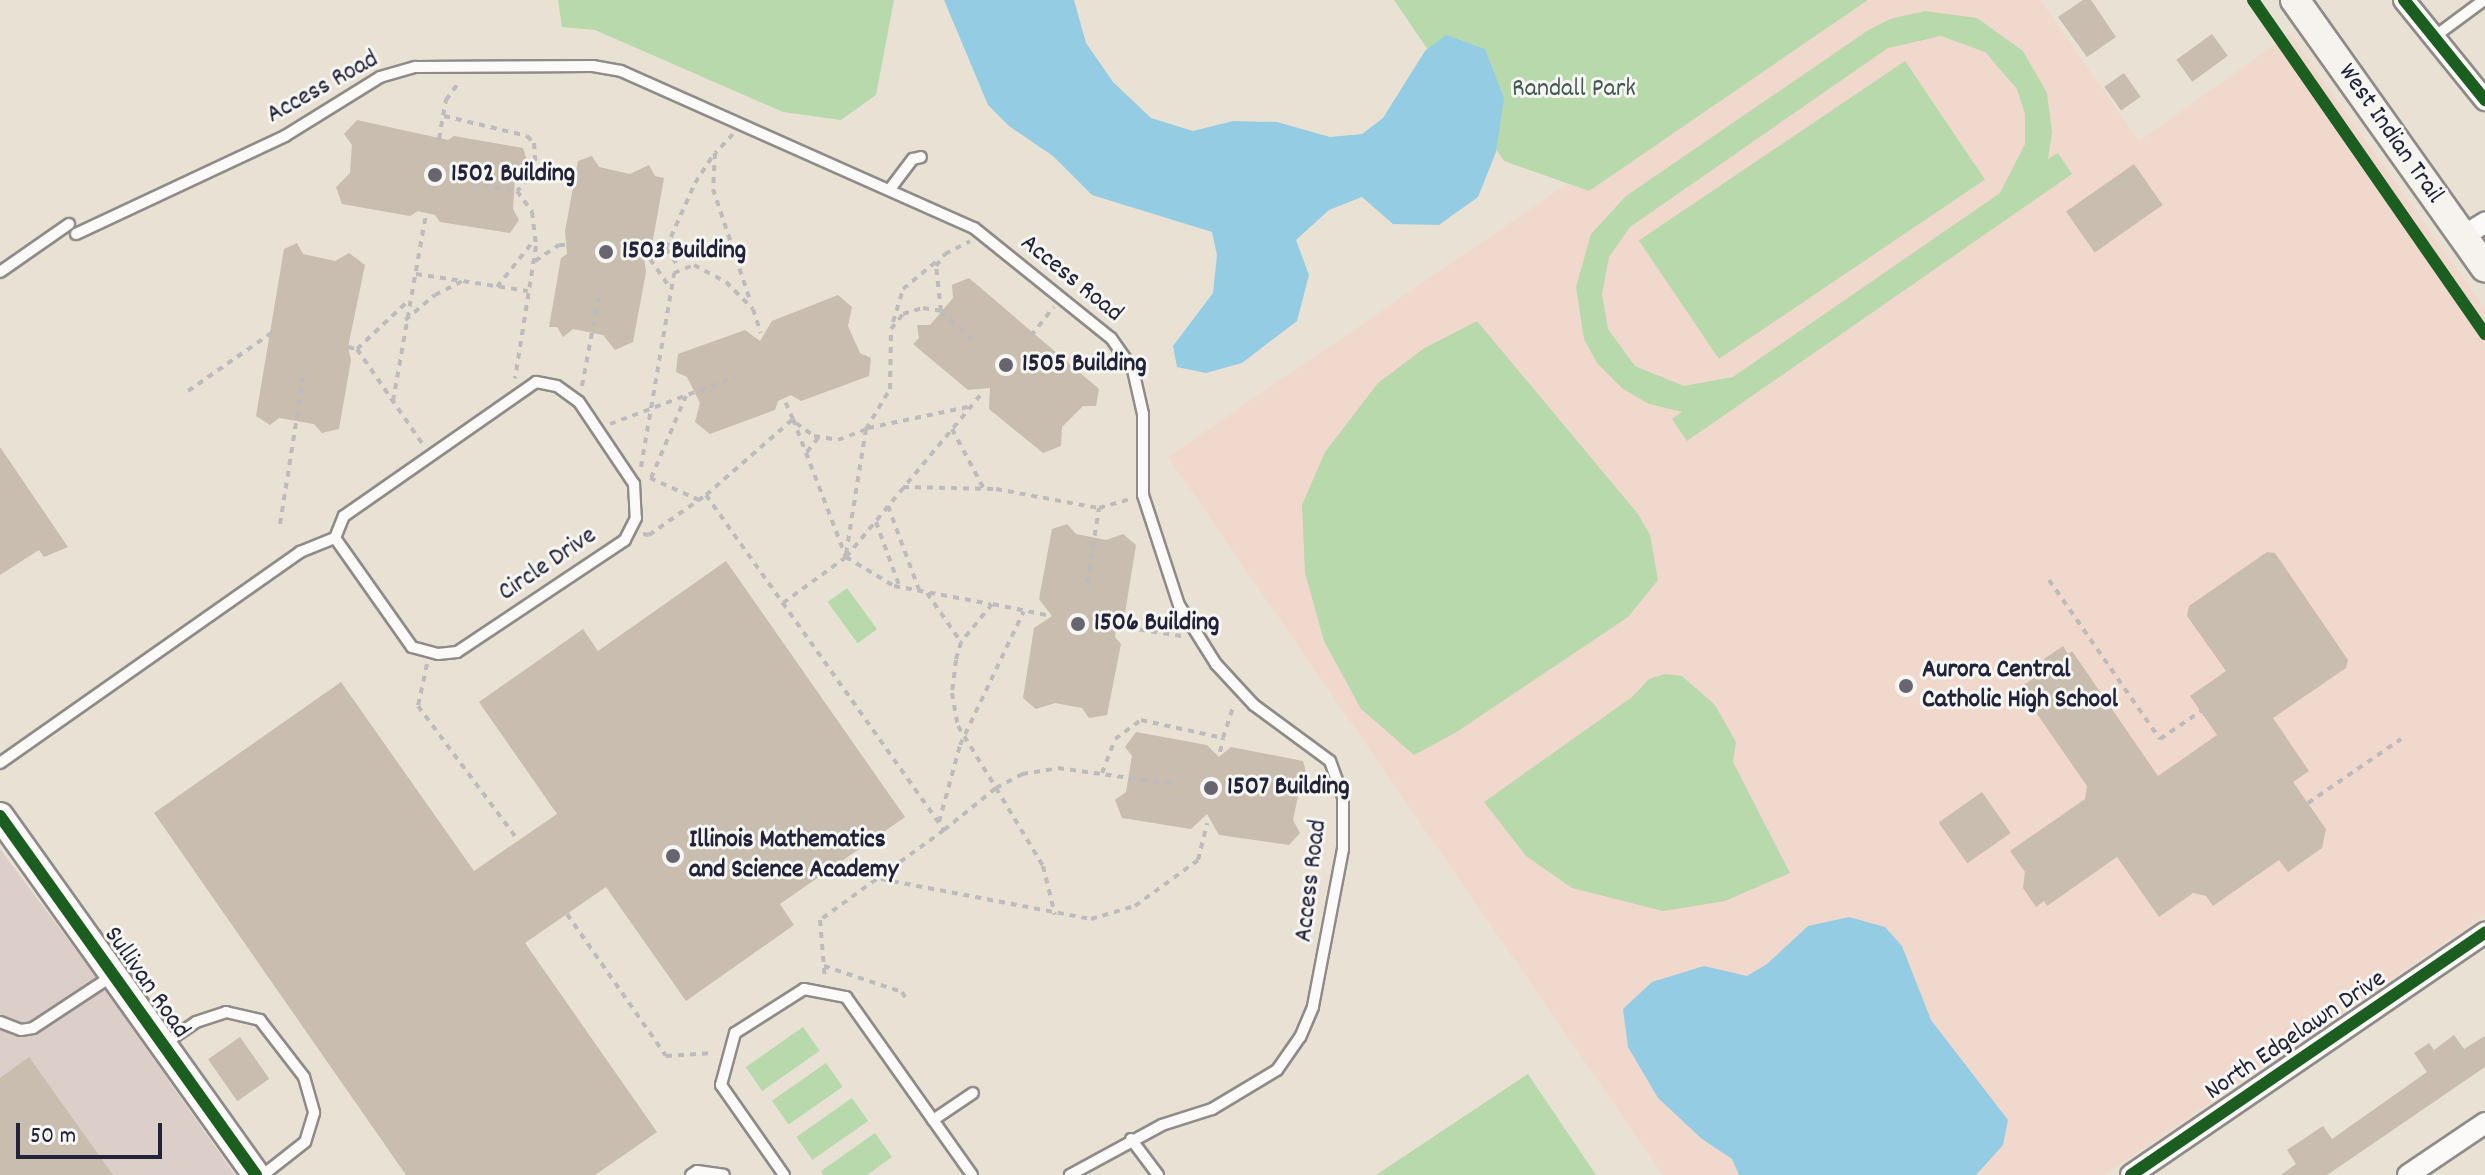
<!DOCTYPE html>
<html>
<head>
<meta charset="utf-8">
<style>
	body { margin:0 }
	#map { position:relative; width:2485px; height:1175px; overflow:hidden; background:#e9e1d3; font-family:Dekko,sans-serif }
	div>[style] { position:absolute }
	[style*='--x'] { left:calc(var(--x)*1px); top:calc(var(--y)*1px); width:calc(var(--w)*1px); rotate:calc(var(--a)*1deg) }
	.built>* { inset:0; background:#f1d8cc }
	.industrial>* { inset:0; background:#dccec8 }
	.green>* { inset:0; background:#b8d9ab; transform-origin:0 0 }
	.water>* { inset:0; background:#94cce4 }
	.building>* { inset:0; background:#c8bdae; transform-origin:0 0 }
	.path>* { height:4px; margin-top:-2px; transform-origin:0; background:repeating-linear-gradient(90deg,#bdbbbb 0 6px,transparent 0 12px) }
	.roads { filter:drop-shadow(2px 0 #8f8b88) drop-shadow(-2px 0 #8f8b88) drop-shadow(0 2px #8f8b88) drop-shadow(0 -2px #8f8b88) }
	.service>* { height:10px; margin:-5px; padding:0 5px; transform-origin:5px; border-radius:5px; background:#fcfaf8 }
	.minor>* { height:20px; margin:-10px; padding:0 10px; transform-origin:10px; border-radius:10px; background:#fcfaf8 }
	.tertiary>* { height:26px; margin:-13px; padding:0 13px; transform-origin:13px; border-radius:13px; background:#fcfaf8 }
	.secondary>* { height:28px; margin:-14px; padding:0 14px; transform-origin:14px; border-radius:14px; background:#f6f2ed }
	.cycleway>* { height:12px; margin:-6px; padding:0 6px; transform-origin:6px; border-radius:6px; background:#1b5e20 }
	.dots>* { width:22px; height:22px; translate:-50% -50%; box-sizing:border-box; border:4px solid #f6f6f2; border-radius:50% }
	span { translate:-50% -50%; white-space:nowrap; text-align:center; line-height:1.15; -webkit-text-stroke:6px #f6f6f2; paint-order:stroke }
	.street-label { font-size:26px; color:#22223b }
	.park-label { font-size:26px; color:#435753 }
	.poi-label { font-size:26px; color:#22223b; font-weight:700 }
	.left { translate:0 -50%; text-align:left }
	.scale { position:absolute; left:16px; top:1123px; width:146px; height:36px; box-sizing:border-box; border:4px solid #22223b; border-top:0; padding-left:10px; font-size:24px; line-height:28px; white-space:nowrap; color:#22223b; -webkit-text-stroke:6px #f6f6f2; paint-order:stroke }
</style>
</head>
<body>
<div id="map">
	<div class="built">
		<div style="clip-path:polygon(1868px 0,2040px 0,2139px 141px,2290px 34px,2485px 309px,2485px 915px,2104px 1175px,1663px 1175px,1168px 457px,1567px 184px,1589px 191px)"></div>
	</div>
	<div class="industrial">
		<div style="clip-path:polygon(0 849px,90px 969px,235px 1175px,0 1175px)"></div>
	</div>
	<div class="green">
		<div style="clip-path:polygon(558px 0,894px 0,876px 95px,841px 120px,783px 112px,595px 30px,562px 27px)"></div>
		<div style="clip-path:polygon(1394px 0,1868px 0,1589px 191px,1504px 161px)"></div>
		<div style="clip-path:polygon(evenodd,1925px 11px,1977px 18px,2023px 51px,2047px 93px,2052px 133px,2048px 159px,2058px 153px,2072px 174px,1687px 441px,1672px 419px,1682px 412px,1649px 404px,1623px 389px,1597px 363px,1584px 339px,1576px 287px,1591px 234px,1626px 196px,1867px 31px,1890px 19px,1925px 11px,1941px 36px,1985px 52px,2017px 89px,2025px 114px,2025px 144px,2000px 193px,1733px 377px,1684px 386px,1635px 366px,1608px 329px,1602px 294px,1609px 257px,1630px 227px,1888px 48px,1941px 36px)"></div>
		<div style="left:1905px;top:61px;width:143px;height:321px;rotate:56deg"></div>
		<div style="clip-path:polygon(1477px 321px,1638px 514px,1650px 535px,1658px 580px,1628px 617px,1455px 733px,1414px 755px,1361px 709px,1324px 641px,1305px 573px,1302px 505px,1325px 452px,1378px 383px,1423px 349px)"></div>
		<div style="left:847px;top:588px;width:51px;height:24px;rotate:54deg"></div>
		<div style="clip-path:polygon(1665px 674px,1682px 676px,1715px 705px,1736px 742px,1733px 762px,1790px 873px,1725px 901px,1663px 911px,1572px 888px,1526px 856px,1484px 802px,1632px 697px,1649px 679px)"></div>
		<div style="left:803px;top:1027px;width:29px;height:70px;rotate:55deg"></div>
		<div style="left:826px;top:1063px;width:29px;height:66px;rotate:55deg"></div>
		<div style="clip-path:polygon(1528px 1074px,1596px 1175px,1376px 1175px)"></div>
		<div style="left:852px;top:1098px;width:28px;height:68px;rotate:55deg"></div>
		<div style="clip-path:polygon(875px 1133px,892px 1157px,867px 1175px,823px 1175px,821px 1171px)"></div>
	</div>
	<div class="water">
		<div style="clip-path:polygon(944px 0,1074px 0,1086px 43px,1113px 82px,1151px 118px,1193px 131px,1233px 121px,1277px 122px,1330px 137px,1362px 134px,1383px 118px,1425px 51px,1446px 35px,1485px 49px,1504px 98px,1496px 152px,1478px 197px,1439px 225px,1393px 224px,1362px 197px,1329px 210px,1296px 240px,1309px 275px,1297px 321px,1242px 363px,1206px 373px,1177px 367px,1173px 346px,1213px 293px,1217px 255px,1212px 232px,1092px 195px,1053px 156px,1009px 126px,988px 105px)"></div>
		<div style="clip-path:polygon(1849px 917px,1885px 927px,1902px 946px,1931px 1020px,2008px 1120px,2003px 1145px,1976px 1175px,1739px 1175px,1732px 1159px,1702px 1139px,1658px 1098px,1628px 1047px,1623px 1009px,1652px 982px,1704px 966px,1747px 976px,1767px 964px,1808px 926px)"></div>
	</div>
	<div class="building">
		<div style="clip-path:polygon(2083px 0,2091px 0,2116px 37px,2087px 57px,2058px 17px)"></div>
		<div style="left:2212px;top:34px;width:27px;height:44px;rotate:54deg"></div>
		<div style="left:2124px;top:73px;width:29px;height:24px;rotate:55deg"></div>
		<div style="clip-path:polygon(357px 120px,448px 140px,454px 136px,523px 148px,529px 166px,515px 179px,513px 209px,519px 220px,510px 233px,440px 222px,435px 215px,418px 211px,410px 216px,342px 204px,336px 187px,350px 173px,352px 145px,344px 134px)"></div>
		<div style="clip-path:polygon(592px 156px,599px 167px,630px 174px,649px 165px,655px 176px,664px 178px,652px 245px,644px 258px,646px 272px,633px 342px,615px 350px,603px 335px,573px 329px,563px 337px,557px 327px,549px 327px,561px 258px,567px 254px,565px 231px,578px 161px)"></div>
		<div style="left:2134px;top:164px;width:50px;height:83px;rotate:55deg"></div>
		<div style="clip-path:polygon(297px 243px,303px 254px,335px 261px,349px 253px,365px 265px,348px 347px,351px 360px,339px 429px,322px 433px,314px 424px,279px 418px,270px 425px,256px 416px,284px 249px)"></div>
		<div style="clip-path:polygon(969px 278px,1099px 389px,1096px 406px,1083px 406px,1062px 427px,1061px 446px,1043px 453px,989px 409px,990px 388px,968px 390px,913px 344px,919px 338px,917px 325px,930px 325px,953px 298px,952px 285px)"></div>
		<div style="clip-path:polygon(838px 295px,852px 307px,848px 326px,860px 353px,871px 358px,869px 376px,801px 401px,791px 395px,778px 401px,775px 410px,710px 434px,695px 422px,700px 403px,687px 377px,676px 372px,678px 354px,745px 330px,760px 341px,772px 321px)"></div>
		<div style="clip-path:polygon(0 447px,68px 547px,44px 557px,39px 550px,0 575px)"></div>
		<div style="clip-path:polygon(1067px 524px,1076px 534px,1106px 540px,1123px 534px,1136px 545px,1125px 613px,1117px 617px,1115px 637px,1121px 644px,1107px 715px,1089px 718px,1082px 708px,1055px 703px,1036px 709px,1023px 698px,1034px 628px,1052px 616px,1039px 599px,1052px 529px)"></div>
		<div style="clip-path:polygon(2267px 552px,2275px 553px,2348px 660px,2346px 668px,2273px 718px,2309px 771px,2293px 782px,2326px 829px,2322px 848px,2288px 872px,2279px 860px,2213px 906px,2206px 896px,2193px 893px,2159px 917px,2117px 857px,2047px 906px,2044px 901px,2036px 907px,2023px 888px,2025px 872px,2010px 851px,2085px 799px,2087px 786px,2019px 688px,2041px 673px,2044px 659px,2063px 646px,2068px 654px,2072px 651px,2158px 776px,2217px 735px,2190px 696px,2226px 671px,2187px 616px,2189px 606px)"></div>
		<div style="clip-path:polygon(726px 561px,905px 817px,780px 904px,794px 925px,686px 1001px,606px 887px,525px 943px,657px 1132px,595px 1175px,406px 1175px,154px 813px,341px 682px,474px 871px,557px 814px,479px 702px,583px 629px,598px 651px)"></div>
		<div style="clip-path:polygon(1136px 732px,1207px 745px,1219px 757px,1231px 747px,1303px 761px,1308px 780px,1300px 787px,1293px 820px,1300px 833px,1289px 845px,1219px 835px,1207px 814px,1191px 829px,1122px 818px,1115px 800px,1126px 792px,1132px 756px,1125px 747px)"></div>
		<div style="left:1982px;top:792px;width:50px;height:53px;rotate:55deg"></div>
		<div style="clip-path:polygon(2454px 1035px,2464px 1049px,2485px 1036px,2485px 1067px,2327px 1175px,2281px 1175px,2296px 1164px,2287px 1150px,2323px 1126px,2332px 1139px,2427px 1072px,2414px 1053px,2429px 1043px,2434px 1050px)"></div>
		<div style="left:240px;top:1037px;width:51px;height:39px;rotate:55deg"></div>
		<div style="clip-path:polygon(29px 1057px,113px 1175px,0 1175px,0 1078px)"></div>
	</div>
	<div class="path">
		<div style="--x:444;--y:116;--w:85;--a:13.5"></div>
		<div style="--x:527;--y:136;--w:10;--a:45"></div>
		<div style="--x:534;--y:143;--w:27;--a:86"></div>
		<div style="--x:536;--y:170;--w:28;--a:132"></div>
		<div style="--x:733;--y:134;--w:26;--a:133"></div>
		<div style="--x:715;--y:153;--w:36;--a:93"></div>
		<div style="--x:713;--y:189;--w:120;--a:71.6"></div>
		<div style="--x:439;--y:139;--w:40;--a:-80"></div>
		<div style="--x:446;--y:100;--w:22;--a:-54"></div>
		<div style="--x:471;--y:183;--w:47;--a:9.9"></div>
		<div style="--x:517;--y:191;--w:26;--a:54"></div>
		<div style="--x:532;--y:212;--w:34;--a:83"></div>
		<div style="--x:536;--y:246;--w:134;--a:99"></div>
		<div style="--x:666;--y:248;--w:23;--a:56"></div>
		<div style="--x:644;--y:258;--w:24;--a:-24"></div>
		<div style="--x:666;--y:248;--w:71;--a:-66"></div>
		<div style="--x:695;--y:183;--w:33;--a:-57"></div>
		<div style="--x:650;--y:259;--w:33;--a:55"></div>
		<div style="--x:535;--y:261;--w:29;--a:-34"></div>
		<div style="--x:559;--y:245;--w:9;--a:0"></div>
		<div style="--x:416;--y:274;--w:113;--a:8.6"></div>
		<div style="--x:497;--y:287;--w:61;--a:-51.6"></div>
		<div style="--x:941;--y:311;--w:45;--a:-96.3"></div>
		<div style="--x:936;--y:266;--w:15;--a:-53"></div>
		<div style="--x:945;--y:254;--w:28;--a:-27"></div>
		<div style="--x:405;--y:320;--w:39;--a:-40"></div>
		<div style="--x:435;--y:295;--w:31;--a:-27"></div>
		<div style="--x:893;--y:322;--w:34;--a:-73"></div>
		<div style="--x:903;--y:289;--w:44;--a:-39.5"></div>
		<div style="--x:1031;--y:336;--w:37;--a:-52"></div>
		<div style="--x:348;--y:347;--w:9;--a:13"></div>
		<div style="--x:357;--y:349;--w:118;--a:55.4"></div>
		<div style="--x:357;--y:349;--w:69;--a:-43.2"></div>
		<div style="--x:582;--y:386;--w:98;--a:-79.4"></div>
		<div style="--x:188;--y:391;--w:103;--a:-34.8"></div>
		<div style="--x:393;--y:401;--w:191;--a:-80"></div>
		<div style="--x:793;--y:419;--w:148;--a:69"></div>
		<div style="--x:846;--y:557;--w:56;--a:31.1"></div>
		<div style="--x:894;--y:586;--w:98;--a:10.6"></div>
		<div style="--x:796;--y:423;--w:22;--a:36"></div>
		<div style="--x:814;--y:436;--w:24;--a:9"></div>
		<div style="--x:838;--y:440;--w:30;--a:-21"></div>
		<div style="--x:866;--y:429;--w:127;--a:99.1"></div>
		<div style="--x:610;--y:424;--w:134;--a:-20.6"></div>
		<div style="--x:868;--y:428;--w:102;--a:-11.9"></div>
		<div style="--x:866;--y:429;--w:47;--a:-59"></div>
		<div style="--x:890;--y:389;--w:60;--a:-89"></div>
		<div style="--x:891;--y:329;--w:19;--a:-51"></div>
		<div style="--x:903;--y:314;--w:21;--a:-17"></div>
		<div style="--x:923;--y:308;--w:18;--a:9"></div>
		<div style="--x:941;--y:311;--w:49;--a:42.5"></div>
		<div style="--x:952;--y:429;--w:68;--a:61.9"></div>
		<div style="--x:807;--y:452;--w:18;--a:-52"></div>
		<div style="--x:641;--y:467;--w:197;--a:-80.3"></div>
		<div style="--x:674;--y:273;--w:22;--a:-22"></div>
		<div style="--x:694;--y:265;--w:36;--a:28"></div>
		<div style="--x:726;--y:282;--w:38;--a:45"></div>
		<div style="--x:753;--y:309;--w:25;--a:72"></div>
		<div style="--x:650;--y:478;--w:54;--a:24.2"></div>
		<div style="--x:651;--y:478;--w:89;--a:-66.9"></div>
		<div style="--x:903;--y:487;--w:93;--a:1.2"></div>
		<div style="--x:996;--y:489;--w:105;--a:10.5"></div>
		<div style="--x:1099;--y:508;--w:32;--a:-16"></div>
		<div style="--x:706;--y:495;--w:116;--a:-41.1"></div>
		<div style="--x:793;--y:419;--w:22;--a:-114"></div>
		<div style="--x:888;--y:506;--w:90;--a:69.7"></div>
		<div style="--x:876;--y:522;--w:70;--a:70"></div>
		<div style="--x:280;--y:524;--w:148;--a:-81"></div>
		<div style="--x:643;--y:534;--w:6;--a:9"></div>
		<div style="--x:649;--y:535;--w:70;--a:-35.1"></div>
		<div style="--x:706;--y:495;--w:411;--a:54.6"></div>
		<div style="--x:944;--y:830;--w:153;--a:144"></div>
		<div style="--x:820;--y:920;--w:59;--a:85.2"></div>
		<div style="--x:2049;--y:580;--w:194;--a:55.1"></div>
		<div style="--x:2160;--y:739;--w:50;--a:-34.3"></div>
		<div style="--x:1087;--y:583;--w:76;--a:-80.9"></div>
		<div style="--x:927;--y:593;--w:60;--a:55.2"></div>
		<div style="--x:783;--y:603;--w:78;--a:-36.1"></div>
		<div style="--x:846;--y:557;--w:216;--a:-50.3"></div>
		<div style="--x:1046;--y:615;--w:55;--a:-168.5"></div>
		<div style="--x:992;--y:604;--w:49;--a:129.2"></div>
		<div style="--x:961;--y:642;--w:19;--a:106"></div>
		<div style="--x:956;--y:660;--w:33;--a:97"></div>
		<div style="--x:952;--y:693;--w:34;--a:80"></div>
		<div style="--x:958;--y:726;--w:73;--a:58.5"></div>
		<div style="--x:996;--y:788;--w:30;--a:-28"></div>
		<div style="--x:1022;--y:774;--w:36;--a:-9"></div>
		<div style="--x:1058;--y:768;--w:116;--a:7.9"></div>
		<div style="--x:1116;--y:626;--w:66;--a:8.7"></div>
		<div style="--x:427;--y:664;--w:43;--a:102.1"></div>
		<div style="--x:418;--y:706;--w:167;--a:53.3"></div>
		<div style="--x:1220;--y:752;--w:14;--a:-78"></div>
		<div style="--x:1102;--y:773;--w:36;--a:-69"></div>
		<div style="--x:1115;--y:739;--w:32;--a:-36"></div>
		<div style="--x:1141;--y:720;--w:84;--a:12.4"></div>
		<div style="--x:1223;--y:738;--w:36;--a:-72"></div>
		<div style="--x:2308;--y:803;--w:113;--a:-34.5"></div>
		<div style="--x:939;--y:822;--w:80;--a:-74.7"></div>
		<div style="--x:960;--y:745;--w:148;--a:-64.5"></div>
		<div style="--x:944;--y:830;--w:67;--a:-38.9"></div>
		<div style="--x:996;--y:788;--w:91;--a:58.9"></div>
		<div style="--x:1043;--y:866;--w:50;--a:76.2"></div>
		<div style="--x:881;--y:879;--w:214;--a:10.8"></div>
		<div style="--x:1091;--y:919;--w:46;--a:-16.5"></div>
		<div style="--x:1135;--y:906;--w:78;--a:-36.1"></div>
		<div style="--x:1198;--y:860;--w:38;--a:-76"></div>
		<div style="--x:567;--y:914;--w:173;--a:55.1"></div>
		<div style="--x:666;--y:1056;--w:48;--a:-3.6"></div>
		<div style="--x:824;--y:966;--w:82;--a:18.4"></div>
		<div style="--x:902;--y:992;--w:9;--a:58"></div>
	</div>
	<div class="roads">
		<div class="service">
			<div style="--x:2434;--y:37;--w:62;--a:-36.5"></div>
			<div style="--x:890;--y:189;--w:38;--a:-53"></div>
			<div style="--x:913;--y:159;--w:8;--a:-14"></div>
			<div style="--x:76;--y:234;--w:231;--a:-25.1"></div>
			<div style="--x:285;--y:136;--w:112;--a:-31.8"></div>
			<div style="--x:380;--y:77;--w:37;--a:-16"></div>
			<div style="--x:416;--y:67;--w:177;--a:-0.3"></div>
			<div style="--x:593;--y:66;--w:28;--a:10"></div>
			<div style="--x:621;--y:71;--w:386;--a:24"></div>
			<div style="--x:974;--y:228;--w:176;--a:38.8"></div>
			<div style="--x:1111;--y:338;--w:39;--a:55"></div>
			<div style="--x:1133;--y:370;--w:45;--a:77.2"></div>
			<div style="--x:1143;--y:414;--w:81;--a:90"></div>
			<div style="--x:1143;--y:495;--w:116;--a:71.9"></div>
			<div style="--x:1179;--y:605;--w:70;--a:57.9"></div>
			<div style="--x:1216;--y:664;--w:56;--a:47.2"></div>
			<div style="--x:1254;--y:705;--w:94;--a:36.4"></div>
			<div style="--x:1330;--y:761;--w:38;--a:70"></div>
			<div style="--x:1343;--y:797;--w:52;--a:90"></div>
			<div style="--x:1343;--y:849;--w:161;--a:100.8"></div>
			<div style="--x:1313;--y:1007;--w:33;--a:113"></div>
			<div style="--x:1300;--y:1037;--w:40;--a:124.9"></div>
			<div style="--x:1277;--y:1070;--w:76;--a:149"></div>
			<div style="--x:1212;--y:1109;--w:52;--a:162.3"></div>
			<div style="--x:1162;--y:1125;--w:105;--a:151.5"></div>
			<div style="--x:0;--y:272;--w:84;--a:-34.8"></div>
			<div style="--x:536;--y:382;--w:21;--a:11"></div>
			<div style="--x:557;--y:386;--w:27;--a:36"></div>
			<div style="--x:579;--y:402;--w:99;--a:56.1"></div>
			<div style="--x:634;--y:484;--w:34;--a:87"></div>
			<div style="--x:636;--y:518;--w:25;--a:117"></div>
			<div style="--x:625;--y:540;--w:202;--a:146.3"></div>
			<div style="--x:457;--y:652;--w:19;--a:174"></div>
			<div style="--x:438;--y:654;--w:27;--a:-165"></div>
			<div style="--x:412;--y:647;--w:133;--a:-125.2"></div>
			<div style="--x:335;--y:538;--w:24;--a:-68"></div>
			<div style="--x:344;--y:516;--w:234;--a:-34.9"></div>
			<div style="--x:0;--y:763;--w:367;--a:-35.1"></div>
			<div style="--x:300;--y:552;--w:38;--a:-22"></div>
			<div style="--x:0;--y:1022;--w:22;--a:21"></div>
			<div style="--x:21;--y:1030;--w:12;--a:-9"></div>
			<div style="--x:33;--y:1028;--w:95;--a:-33.4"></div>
			<div style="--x:165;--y:1043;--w:37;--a:-34"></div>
			<div style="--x:196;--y:1022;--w:32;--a:-18"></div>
			<div style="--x:226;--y:1012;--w:35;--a:13"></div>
			<div style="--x:260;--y:1020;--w:72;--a:52.3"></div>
			<div style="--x:304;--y:1077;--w:37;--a:74"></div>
			<div style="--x:314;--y:1113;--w:30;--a:107"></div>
			<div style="--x:305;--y:1142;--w:53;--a:141.8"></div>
			<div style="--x:933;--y:1120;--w:48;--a:-34"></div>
			<div style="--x:1131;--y:1139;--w:45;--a:53.1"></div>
			<div style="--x:691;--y:1175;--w:7;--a:-34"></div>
			<div style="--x:697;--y:1171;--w:27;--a:8"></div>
			<div style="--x:784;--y:1175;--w:110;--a:-125"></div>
			<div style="--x:721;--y:1085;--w:54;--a:-74.9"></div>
			<div style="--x:735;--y:1033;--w:82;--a:-32.5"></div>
			<div style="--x:804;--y:989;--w:43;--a:10.8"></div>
			<div style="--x:846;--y:997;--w:218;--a:54.7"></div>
		</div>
		<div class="minor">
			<div style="--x:2404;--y:0;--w:129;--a:51"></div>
			<div style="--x:2463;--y:236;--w:26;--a:-31"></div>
			<div style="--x:2131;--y:1175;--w:429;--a:-34.4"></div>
			<div style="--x:2408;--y:1175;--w:93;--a:-34"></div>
		</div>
		<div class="tertiary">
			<div style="--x:0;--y:816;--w:441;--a:54.5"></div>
		</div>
		<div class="secondary">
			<div style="--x:2295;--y:0;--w:328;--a:54.6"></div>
		</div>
	</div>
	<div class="cycleway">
		<div style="--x:2253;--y:0;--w:407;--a:55.2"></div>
		<div style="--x:2404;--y:0;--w:129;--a:51"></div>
		<div style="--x:0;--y:816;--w:441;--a:54.5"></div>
		<div style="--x:2131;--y:1175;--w:429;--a:-34.4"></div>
	</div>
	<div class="dots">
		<div style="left:435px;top:175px;background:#686570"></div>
		<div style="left:606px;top:252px;background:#686570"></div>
		<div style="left:1006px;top:365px;background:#686570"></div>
		<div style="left:1078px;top:624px;background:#686570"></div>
		<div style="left:1906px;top:686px;background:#686570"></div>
		<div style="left:1211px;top:788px;background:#686570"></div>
		<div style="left:673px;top:856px;background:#686570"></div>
	</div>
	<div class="street-label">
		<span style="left:323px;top:88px;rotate:-29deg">Access Road</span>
		<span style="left:2390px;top:134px;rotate:55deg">West Indian Trail</span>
		<span style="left:1071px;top:279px;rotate:39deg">Access Road</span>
		<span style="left:548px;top:565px;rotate:-34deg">Circle Drive</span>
		<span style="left:1312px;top:881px;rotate:-83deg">Access Road</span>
		<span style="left:146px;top:983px;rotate:55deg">Sullivan Road</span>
		<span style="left:2296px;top:1036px;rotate:-34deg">North Edgelawn Drive</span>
	</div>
	<div class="park-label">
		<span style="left:1574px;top:90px">Randall Park</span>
	</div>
	<div class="poi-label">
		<span class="left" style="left:451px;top:175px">1502 Building</span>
		<span class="left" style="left:622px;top:252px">1503 Building</span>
		<span class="left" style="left:1022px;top:365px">1505 Building</span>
		<span class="left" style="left:1094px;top:624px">1506 Building</span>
		<span class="left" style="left:1922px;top:686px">Aurora Central<br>Catholic High School</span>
		<span class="left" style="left:1227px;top:788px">1507 Building</span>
		<span class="left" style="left:689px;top:856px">Illinois Mathematics<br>and Science Academy</span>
	</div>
	<div class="scale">50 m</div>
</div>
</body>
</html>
